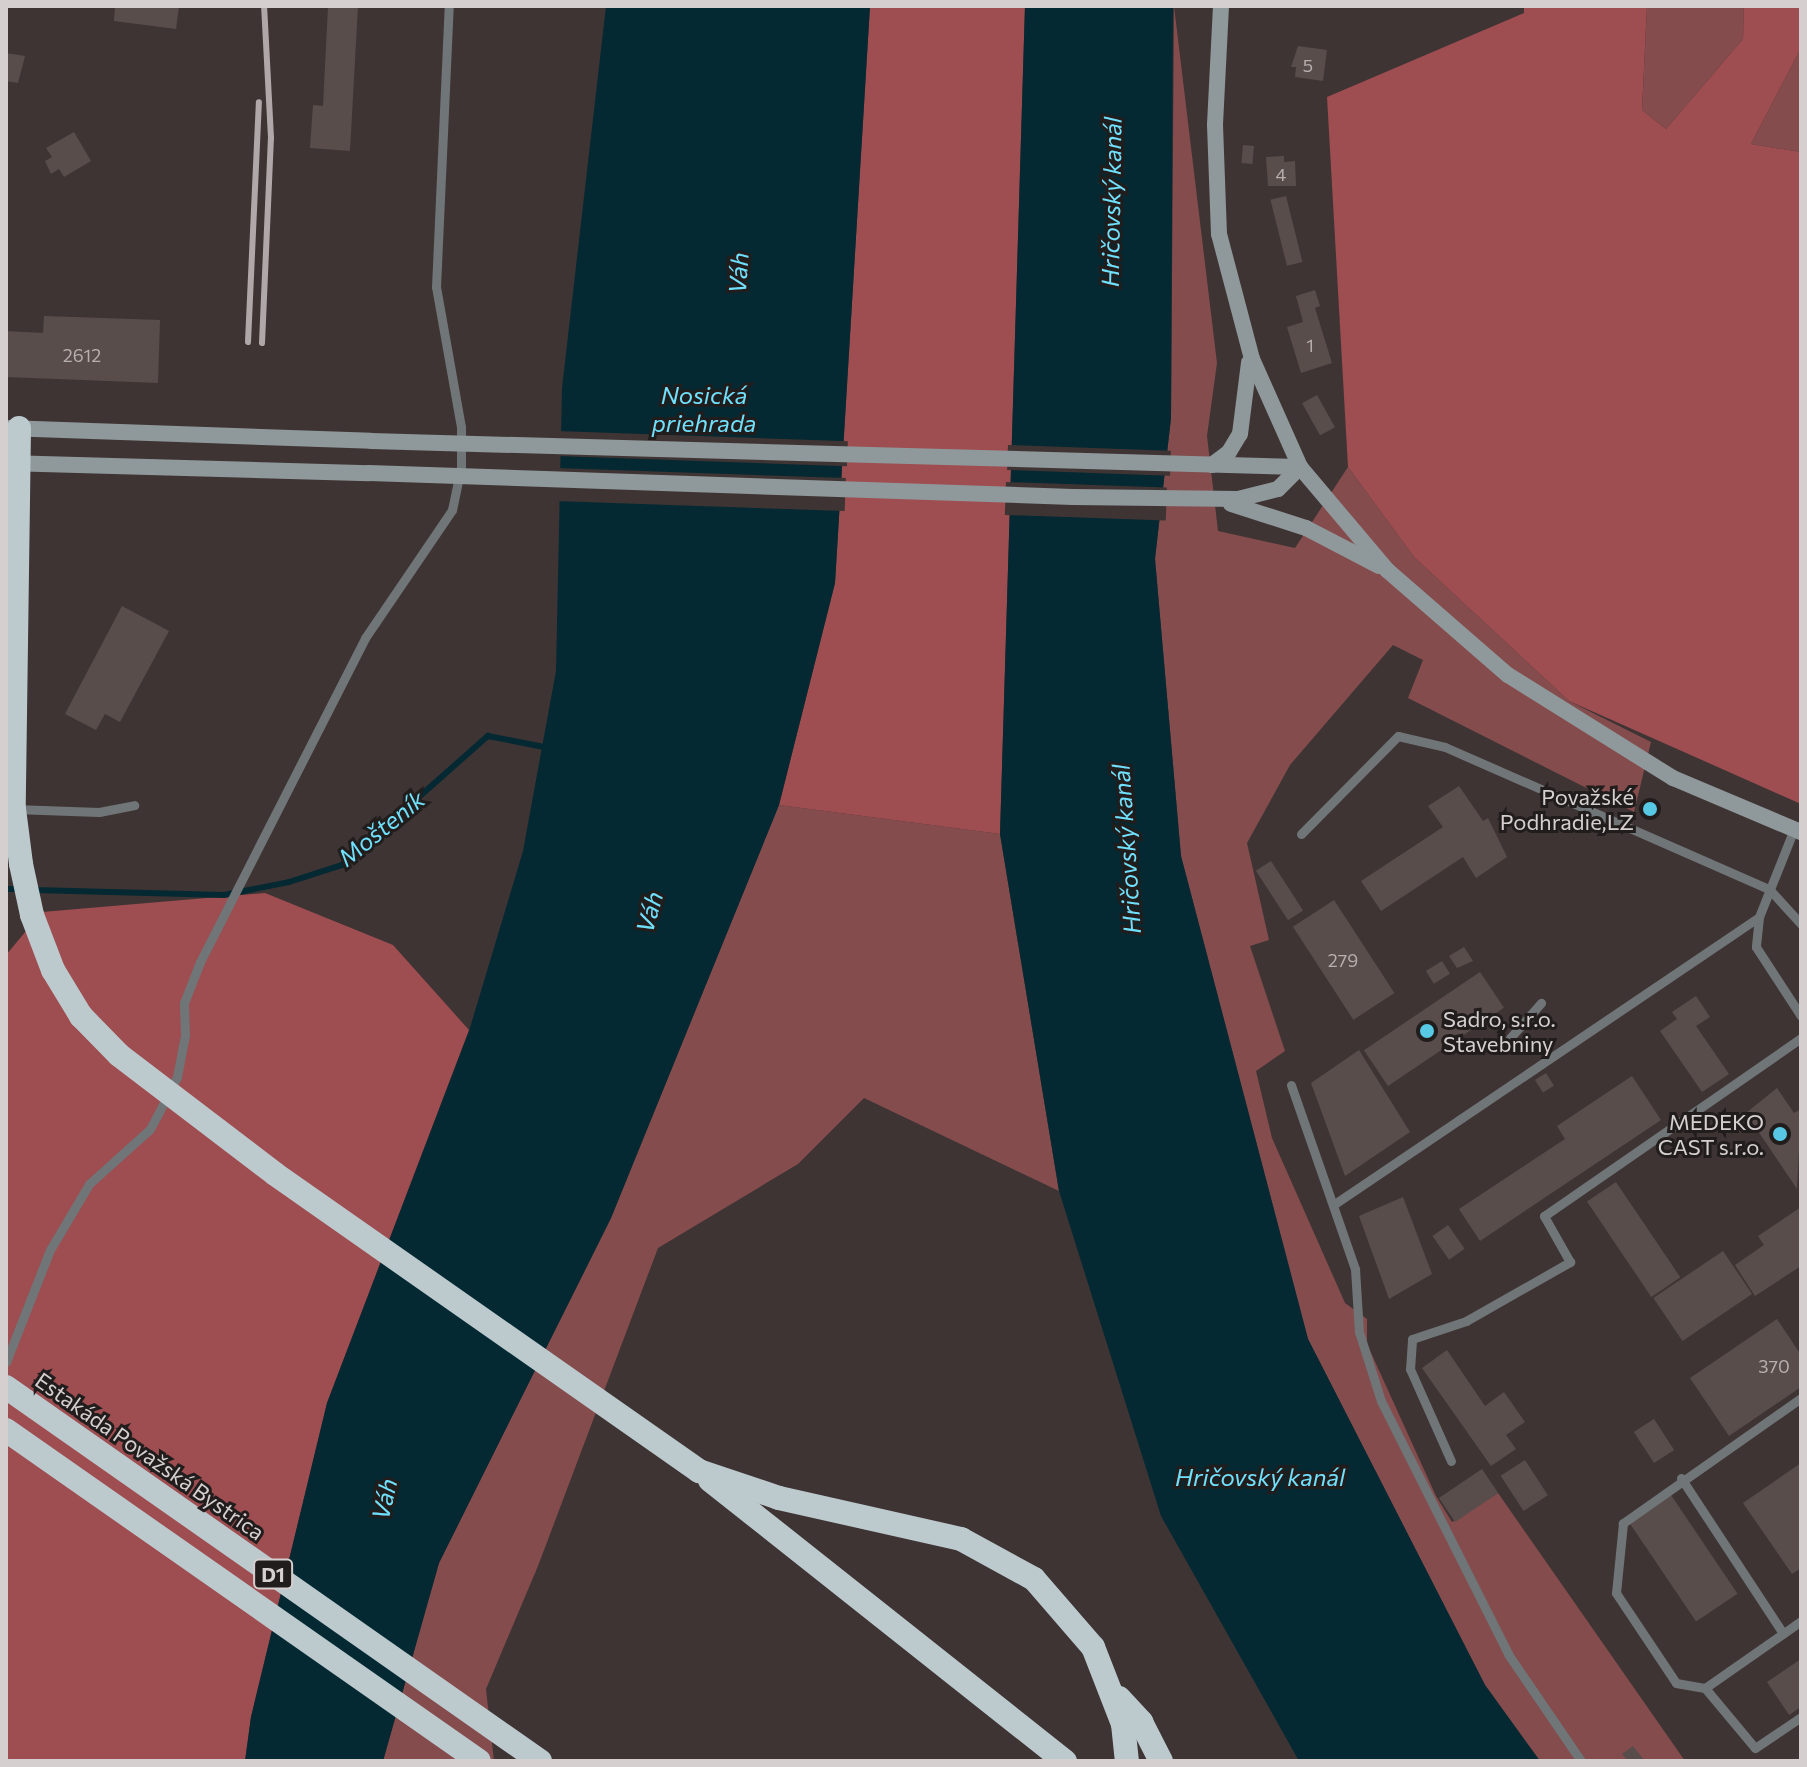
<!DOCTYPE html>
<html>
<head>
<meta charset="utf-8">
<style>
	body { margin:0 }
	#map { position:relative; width:1807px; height:1767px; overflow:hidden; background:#3f3434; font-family:Commissioner,sans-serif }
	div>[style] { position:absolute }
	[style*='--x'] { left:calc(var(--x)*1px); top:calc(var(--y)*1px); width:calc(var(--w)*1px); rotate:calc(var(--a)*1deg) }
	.green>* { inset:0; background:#844c4d }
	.forest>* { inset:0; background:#9e4d51 }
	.water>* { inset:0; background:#042932 }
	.pier>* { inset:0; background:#3f3434; transform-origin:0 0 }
	.stream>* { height:6px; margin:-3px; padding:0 3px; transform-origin:3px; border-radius:3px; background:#042932 }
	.building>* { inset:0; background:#594d4c; transform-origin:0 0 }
	.lane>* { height:9px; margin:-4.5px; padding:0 4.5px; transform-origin:4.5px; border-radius:4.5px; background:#707577 }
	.secondary>* { height:16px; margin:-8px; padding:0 8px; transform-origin:8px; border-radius:8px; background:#8f989a }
	.highway>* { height:24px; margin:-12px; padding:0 12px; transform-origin:12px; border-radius:12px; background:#bccace }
	.rail>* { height:6px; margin:-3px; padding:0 3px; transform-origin:3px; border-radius:3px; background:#b0a8a8 }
	.secondary-bridge>* { height:16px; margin:-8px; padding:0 8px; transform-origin:8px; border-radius:8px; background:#8f989a }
	.highway-bridge>* { height:24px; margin:-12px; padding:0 12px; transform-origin:12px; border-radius:12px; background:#bccace }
	.dots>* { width:22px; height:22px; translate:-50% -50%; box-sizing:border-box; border:4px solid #221d1d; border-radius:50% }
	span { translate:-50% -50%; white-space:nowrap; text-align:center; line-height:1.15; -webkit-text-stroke:6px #221d1d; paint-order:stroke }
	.number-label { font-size:18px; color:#b7aeae }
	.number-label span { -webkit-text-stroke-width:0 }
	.shield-label span { padding:2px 6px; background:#221d1d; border:2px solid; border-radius:6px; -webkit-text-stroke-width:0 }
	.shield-label { font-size:20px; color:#d6cfcf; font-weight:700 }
	.poi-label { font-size:22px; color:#d6cfcf }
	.right { translate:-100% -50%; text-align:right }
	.left { translate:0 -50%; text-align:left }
	.street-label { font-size:22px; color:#d6cfcf }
	.water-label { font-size:24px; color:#70e1fd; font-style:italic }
	.frame { position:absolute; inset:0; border:8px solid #d6cfcf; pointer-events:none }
</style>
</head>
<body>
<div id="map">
	<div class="green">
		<div style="clip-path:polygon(1174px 6px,1217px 363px,1207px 436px,1218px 531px,1295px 548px,1348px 467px,1414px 557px,1569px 701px,1651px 742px,1634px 812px,1408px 698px,1423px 660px,1393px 645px,1290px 765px,1247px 843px,1269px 940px,1250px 946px,1285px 1051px,1256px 1071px,1272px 1138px,1345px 1303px,1367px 1319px,1367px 1344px,1436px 1496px,1452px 1522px,1498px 1493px,1685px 1761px,1540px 1761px,1485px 1685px,1308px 1339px,1181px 856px,1155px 559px,1171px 418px)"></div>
		<div style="clip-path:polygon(1647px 6px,1744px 6px,1743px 39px,1666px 129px,1642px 110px)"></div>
		<div style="clip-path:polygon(1801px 48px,1801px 152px,1751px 144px)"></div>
		<div style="clip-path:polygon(779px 805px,1000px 834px,1059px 1191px,864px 1098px,798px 1164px,658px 1248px,538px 1566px,486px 1689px,494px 1761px,383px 1761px,439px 1563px,611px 1218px)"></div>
	</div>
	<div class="forest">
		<div style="clip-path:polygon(870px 6px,1025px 6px,1000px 834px,779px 805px,835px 583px)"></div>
		<div style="clip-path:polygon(1524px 6px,1647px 6px,1642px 110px,1666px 129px,1743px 39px,1744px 6px,1801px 6px,1801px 48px,1751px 144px,1801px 152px,1801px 804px,1569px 701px,1414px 557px,1348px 467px,1327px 97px,1524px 13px)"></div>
		<div style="clip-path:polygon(265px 893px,393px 945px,469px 1030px,327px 1403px,251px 1717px,245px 1761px,6px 1761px,6px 955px,42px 912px)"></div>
	</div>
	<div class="water">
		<div style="clip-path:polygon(606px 6px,870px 6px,835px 583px,779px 805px,611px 1218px,439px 1563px,383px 1761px,245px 1761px,251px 1717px,327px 1403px,469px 1031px,523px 851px,556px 671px,562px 388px)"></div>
		<div style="clip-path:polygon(1025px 6px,1173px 6px,1171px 418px,1155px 559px,1181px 856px,1308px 1339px,1485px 1685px,1540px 1761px,1299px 1761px,1161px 1516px,1059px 1191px,1000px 834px)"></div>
	</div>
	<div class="pier">
		<div style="left:557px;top:431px;width:291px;height:25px;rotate:2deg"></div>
		<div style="left:1008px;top:445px;width:163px;height:25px;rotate:2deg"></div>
		<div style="left:556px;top:468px;width:290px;height:33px;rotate:2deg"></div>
		<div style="left:1006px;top:482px;width:161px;height:33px;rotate:2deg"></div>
	</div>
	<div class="stream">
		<div style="--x:6;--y:889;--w:16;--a:0"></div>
		<div style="--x:34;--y:890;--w:190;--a:1.5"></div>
		<div style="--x:224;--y:895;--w:66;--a:-11.3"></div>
		<div style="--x:289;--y:882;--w:56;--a:-17.8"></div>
		<div style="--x:342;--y:865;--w:195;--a:-41.5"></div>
		<div style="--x:488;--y:736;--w:62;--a:11.1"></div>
	</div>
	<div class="building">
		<div style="clip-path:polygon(115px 6px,179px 6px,176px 29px,114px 21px)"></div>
		<div style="clip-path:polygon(328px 6px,358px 6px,350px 151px,310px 148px,313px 105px,323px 106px)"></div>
		<div style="clip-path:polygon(1298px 46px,1327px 50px,1323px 81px,1295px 77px,1296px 67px,1291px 67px)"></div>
		<div style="clip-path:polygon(6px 53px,25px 56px,18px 83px,6px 81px)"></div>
		<div style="clip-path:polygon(74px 132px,91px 161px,64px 177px,59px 169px,51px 174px,45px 161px,52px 157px,46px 148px)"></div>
		<div style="left:1243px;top:145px;width:11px;height:18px;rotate:5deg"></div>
		<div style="clip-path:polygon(1284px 156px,1284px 162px,1295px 161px,1296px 186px,1268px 186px,1266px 157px)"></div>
		<div style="left:1286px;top:196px;width:68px;height:16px;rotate:76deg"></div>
		<div style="clip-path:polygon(1315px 290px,1320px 306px,1315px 308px,1332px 363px,1301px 373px,1287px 327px,1303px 322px,1296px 296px)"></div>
		<div style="clip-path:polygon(44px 316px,160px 320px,158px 383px,6px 377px,6px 331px,43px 333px)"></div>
		<div style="left:1317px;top:395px;width:37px;height:17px;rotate:61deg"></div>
		<div style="clip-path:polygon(122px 606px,169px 631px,120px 722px,105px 714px,96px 730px,65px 714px)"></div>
		<div style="clip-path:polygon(1459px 786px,1483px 821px,1488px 818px,1507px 857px,1476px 878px,1463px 857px,1381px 911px,1361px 881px,1443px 827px,1428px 806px)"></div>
		<div style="left:1271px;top:861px;width:59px;height:18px;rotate:57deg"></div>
		<div style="left:1334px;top:900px;width:111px;height:49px;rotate:57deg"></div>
		<div style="clip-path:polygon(1464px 947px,1473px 961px,1457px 968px,1449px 956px)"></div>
		<div style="left:1442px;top:961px;width:15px;height:19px;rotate:58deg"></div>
		<div style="left:1480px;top:972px;width:43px;height:140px;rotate:56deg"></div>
		<div style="clip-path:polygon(1696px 996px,1710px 1017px,1696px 1026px,1729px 1074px,1702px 1092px,1660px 1031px,1677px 1019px,1672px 1012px)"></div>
		<div style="clip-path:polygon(1359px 1050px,1410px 1132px,1345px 1176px,1311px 1083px)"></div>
		<div style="left:1546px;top:1073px;width:15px;height:13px;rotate:58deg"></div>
		<div style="clip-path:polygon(1632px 1076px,1661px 1120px,1480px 1241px,1459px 1209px,1565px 1139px,1557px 1126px)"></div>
		<div style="clip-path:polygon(1777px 1088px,1794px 1113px,1801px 1109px,1797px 1189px,1746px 1113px)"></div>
		<div style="left:1616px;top:1182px;width:115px;height:35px;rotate:56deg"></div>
		<div style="clip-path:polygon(1403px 1197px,1432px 1274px,1389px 1299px,1359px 1216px)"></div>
		<div style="clip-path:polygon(1801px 1207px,1801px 1266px,1755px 1296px,1735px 1265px,1764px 1245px,1758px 1236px)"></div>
		<div style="left:1448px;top:1225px;width:29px;height:19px;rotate:55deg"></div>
		<div style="left:1723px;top:1251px;width:52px;height:84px;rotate:56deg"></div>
		<div style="clip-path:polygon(1777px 1319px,1801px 1355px,1801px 1387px,1729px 1436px,1690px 1378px)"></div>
		<div style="clip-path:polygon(1447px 1350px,1485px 1406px,1504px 1392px,1525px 1422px,1506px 1435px,1516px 1449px,1491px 1466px,1422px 1368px)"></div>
		<div style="left:1654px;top:1419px;width:37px;height:24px;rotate:57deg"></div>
		<div style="left:1525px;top:1460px;width:42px;height:29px;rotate:57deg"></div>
		<div style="clip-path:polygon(1801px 1463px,1801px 1568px,1792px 1574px,1743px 1503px)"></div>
		<div style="left:1482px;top:1469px;width:29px;height:52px;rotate:56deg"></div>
		<div style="left:1671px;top:1495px;width:119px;height:50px;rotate:56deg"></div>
		<div style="clip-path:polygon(1801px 1659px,1801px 1707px,1789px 1715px,1767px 1682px)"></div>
		<div style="clip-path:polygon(1633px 1746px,1645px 1761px,1628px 1761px,1622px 1754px)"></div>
	</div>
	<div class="lane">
		<div style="--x:14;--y:809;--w:85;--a:2"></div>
		<div style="--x:99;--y:812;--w:36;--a:-11"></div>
		<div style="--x:1794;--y:829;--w:95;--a:111.7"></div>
		<div style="--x:1759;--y:917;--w:30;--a:96"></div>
		<div style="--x:1756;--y:947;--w:82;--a:56.9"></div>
		<div style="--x:1301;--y:834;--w:138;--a:-45.3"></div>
		<div style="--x:1398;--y:736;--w:48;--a:13.2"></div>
		<div style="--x:1445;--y:747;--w:355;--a:23.7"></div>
		<div style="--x:1770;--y:890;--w:46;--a:47.6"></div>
		<div style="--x:1510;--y:1038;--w:47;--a:-48.5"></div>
		<div style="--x:1291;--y:1085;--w:195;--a:70.8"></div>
		<div style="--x:1355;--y:1269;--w:63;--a:86.4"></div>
		<div style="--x:1359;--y:1332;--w:72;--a:72.3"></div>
		<div style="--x:1381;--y:1401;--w:283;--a:63.3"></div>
		<div style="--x:1508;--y:1654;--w:130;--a:55.7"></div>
		<div style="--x:1333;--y:1205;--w:514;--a:-34.06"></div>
		<div style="--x:6;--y:1362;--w:120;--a:-68.6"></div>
		<div style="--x:50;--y:1250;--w:77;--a:-59.4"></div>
		<div style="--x:89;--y:1184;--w:82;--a:-42"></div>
		<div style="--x:150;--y:1129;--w:15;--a:-62"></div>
		<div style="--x:157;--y:1116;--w:44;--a:-62.9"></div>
		<div style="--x:177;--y:1077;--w:43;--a:-79.2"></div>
		<div style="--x:185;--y:1035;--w:32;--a:-92"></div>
		<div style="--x:184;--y:1003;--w:44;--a:-68.7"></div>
		<div style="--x:200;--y:962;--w:364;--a:-63"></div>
		<div style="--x:365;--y:638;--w:155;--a:-55.8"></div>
		<div style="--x:452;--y:510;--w:44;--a:-78.2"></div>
		<div style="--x:461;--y:467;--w:40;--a:-90"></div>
		<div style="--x:461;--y:427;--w:142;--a:-100.1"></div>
		<div style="--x:436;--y:287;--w:281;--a:-87.4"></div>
		<div style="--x:1801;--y:1398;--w:218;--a:144.9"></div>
		<div style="--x:1623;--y:1523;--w:70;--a:95.7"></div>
		<div style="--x:1616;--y:1593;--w:108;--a:56.3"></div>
		<div style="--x:1676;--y:1683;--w:29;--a:10"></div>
		<div style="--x:1705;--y:1688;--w:78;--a:50.2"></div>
		<div style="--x:1755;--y:1748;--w:55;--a:-34"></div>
		<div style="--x:1451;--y:1461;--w:101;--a:-114"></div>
		<div style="--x:1410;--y:1369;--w:30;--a:-86"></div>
		<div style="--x:1412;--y:1339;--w:57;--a:-18.4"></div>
		<div style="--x:1466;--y:1321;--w:120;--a:-29.6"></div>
		<div style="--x:1570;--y:1262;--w:53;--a:-119.5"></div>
		<div style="--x:1544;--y:1216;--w:313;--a:-34.7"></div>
		<div style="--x:1681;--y:1478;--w:186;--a:56.7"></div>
		<div style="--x:1705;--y:1688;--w:117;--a:-34.9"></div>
	</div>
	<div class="secondary">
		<div style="--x:1221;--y:6;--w:119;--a:92.9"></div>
		<div style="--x:1215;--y:125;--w:109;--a:87.9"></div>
		<div style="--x:1219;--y:234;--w:129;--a:75.2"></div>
		<div style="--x:1252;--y:359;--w:118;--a:66"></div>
		<div style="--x:1300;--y:467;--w:135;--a:49.8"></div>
		<div style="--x:1387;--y:570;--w:160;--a:41"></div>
		<div style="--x:1508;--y:675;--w:195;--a:32"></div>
		<div style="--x:1673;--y:778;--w:139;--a:22.9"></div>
		<div style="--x:6;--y:428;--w:365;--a:2"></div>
		<div style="--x:6;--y:463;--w:363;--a:1.6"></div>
		<div style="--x:1192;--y:464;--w:108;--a:1.6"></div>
		<div style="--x:1212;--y:465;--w:21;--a:-37"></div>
		<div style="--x:1229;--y:452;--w:21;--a:-59"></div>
		<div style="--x:1240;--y:434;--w:72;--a:-82.8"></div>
		<div style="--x:1073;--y:497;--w:165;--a:0.7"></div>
		<div style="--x:1238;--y:499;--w:41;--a:-14"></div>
		<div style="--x:1278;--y:489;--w:31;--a:-45"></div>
		<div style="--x:1231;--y:504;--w:79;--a:17.7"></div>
		<div style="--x:1306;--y:528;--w:82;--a:27.5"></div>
	</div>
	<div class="highway">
		<div style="--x:19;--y:428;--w:381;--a:90.8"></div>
		<div style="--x:14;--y:809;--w:55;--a:82.7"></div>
		<div style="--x:21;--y:864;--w:52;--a:77.8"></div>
		<div style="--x:32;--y:915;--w:59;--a:69.1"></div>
		<div style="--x:53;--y:970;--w:54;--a:58.7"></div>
		<div style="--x:81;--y:1016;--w:54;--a:45.7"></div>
		<div style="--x:6;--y:1387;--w:652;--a:35.01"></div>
		<div style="--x:6;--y:1430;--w:577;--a:34.98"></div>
		<div style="--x:699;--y:1471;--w:84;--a:18.6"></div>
		<div style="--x:779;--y:1498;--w:187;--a:12.7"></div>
		<div style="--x:961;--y:1539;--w:83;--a:28.7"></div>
		<div style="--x:1034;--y:1579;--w:90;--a:49.1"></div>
		<div style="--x:1093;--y:1647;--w:83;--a:68.7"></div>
		<div style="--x:1123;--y:1724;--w:37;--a:84"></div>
		<div style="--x:710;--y:1480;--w:453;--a:38.4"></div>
		<div style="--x:1119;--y:1698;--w:33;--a:47"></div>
		<div style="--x:1141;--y:1722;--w:44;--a:62.9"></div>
	</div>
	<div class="rail">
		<div style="--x:248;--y:342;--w:240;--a:-87.4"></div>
		<div style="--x:262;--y:343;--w:205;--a:-87.5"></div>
		<div style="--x:271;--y:138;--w:132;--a:-93"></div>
	</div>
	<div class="secondary-bridge">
		<div style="--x:371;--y:441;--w:821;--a:1.6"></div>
		<div style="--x:369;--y:473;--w:704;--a:1.95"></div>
	</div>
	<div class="highway-bridge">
		<div style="--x:119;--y:1055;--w:196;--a:37.3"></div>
		<div style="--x:275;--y:1174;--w:518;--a:35.01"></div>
	</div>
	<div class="dots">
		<div style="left:1650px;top:809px;background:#58c9e4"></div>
		<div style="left:1427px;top:1031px;background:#58c9e4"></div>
		<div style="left:1780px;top:1134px;background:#58c9e4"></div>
	</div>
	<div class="number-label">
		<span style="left:1308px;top:65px">5</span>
		<span style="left:1281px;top:174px">4</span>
		<span style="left:1310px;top:345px">1</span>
		<span style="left:82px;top:355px">2612</span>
		<span style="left:1343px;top:960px">279</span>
		<span style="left:1774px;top:1366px">370</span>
	</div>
	<div class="shield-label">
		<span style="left:273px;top:1574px">D1</span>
	</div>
	<div class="poi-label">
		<span class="right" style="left:1634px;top:809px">Považské<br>Podhradie,LZ</span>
		<span class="left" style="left:1443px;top:1031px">Sadro, s.r.o.<br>Stavebniny</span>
		<span class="right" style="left:1764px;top:1134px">MEDEKO<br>CAST s.r.o.</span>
	</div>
	<div class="street-label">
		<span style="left:150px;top:1456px;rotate:35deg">Estakáda Považská Bystrica</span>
	</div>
	<div class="water-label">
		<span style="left:1111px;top:202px;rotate:-89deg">Hričovský kanál</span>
		<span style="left:738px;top:273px;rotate:-86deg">Váh</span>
		<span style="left:704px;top:409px">Nosická<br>priehrada</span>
		<span style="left:381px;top:828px;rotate:-39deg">Mošteník</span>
		<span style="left:1126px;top:849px;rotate:-94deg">Hričovský kanál</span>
		<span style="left:649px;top:912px;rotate:-74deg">Váh</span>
		<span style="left:1260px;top:1477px">Hričovský kanál</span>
		<span style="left:384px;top:1499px;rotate:-77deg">Váh</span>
	</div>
	<div class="frame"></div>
</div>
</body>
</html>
